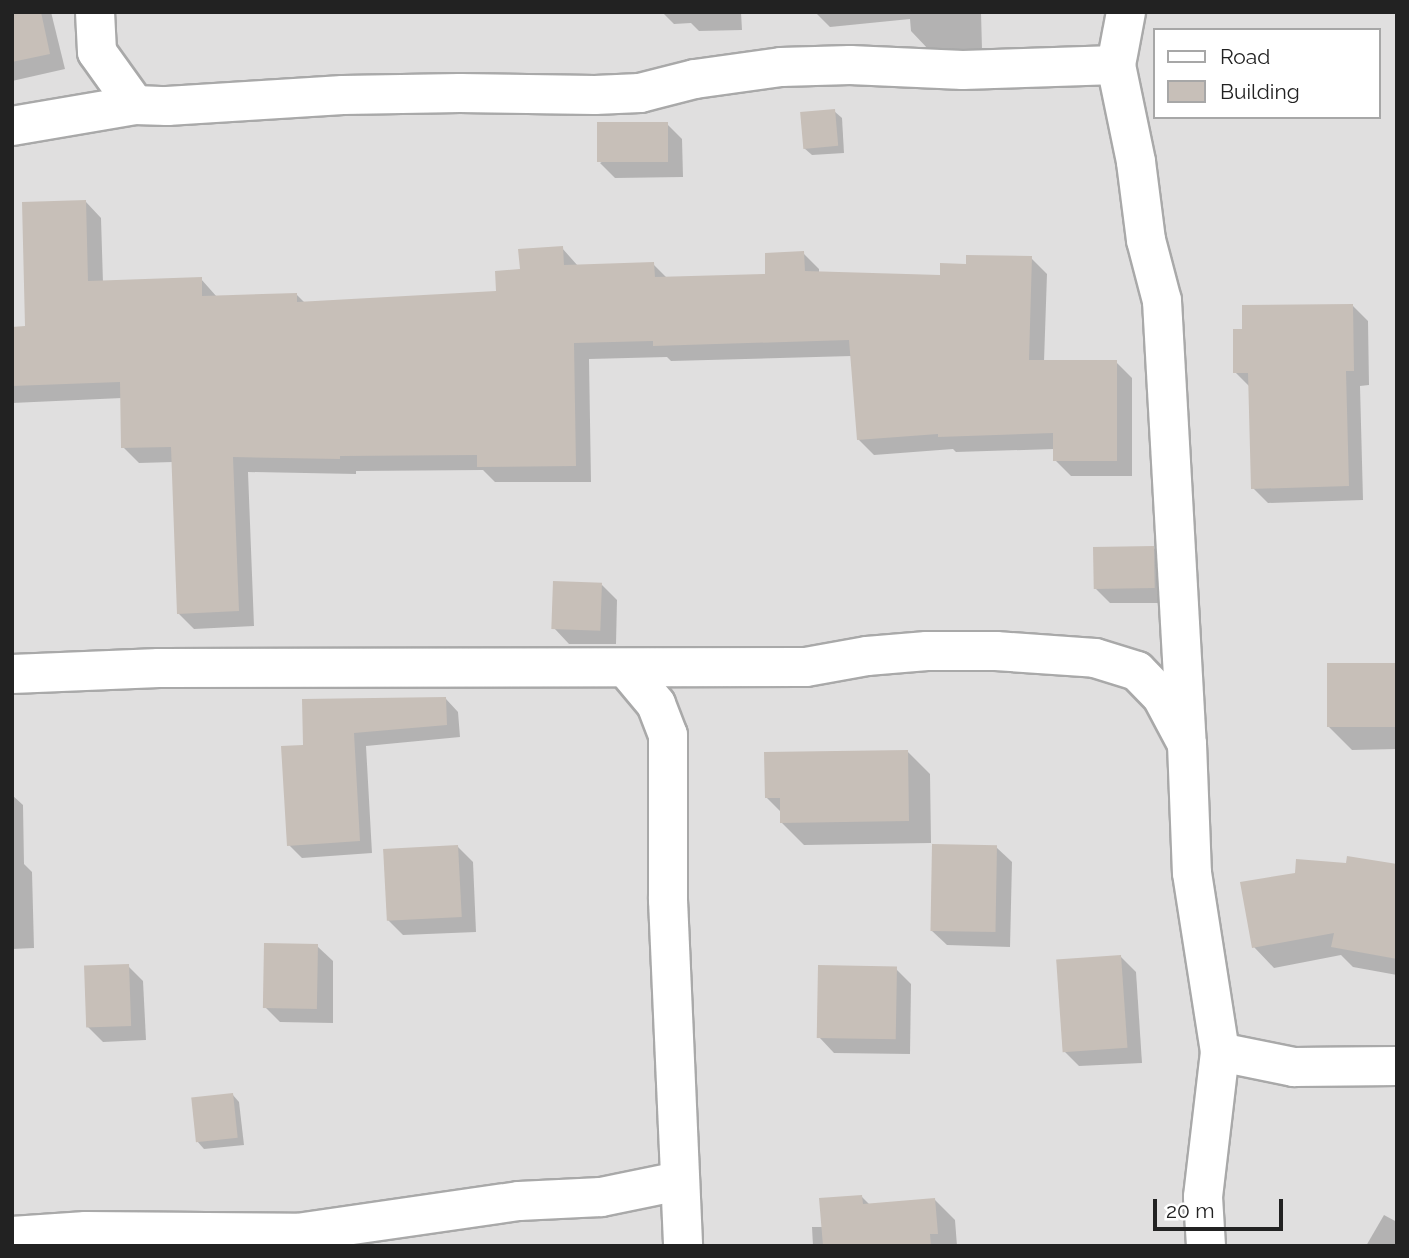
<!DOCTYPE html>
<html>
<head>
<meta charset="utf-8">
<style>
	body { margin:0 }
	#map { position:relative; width:1409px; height:1258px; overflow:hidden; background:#f2efe9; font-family:Raleway,sans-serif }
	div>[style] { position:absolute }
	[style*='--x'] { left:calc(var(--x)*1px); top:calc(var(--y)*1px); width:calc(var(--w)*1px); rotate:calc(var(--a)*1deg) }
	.residential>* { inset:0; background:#e0dfdf }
	.shadow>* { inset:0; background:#0003 }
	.building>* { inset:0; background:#c7bfb8; transform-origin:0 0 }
	.roads { filter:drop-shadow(2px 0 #a9a9a9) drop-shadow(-2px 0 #a9a9a9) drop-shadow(0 2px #a9a9a9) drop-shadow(0 -2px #a9a9a9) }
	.minor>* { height:38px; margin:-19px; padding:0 19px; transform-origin:19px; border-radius:19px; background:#fff }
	span { translate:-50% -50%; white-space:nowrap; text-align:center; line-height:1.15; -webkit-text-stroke:7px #fff; paint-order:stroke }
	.frame { position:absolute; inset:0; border:14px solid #222; pointer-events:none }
	.legend { position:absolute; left:1153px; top:28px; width:228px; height:91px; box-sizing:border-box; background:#fff; border:2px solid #a7a7a7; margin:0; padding:9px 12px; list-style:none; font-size:21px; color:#222 }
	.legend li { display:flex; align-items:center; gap:14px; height:35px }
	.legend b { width:35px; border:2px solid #a7a7a7 }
	.scale { position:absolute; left:1153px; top:1199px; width:130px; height:32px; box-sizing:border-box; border:4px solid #222; border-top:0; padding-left:9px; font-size:21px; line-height:24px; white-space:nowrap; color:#222; -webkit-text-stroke:5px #fff; paint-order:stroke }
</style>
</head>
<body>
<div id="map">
	<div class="residential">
		<div style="clip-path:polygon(evenodd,12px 12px,1397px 12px,1397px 1246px,12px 1246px,12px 12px,1155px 30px,1379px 30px,1379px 117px,1155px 117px,1155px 30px)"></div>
	</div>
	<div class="shadow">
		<div style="clip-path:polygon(12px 12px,51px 12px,65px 69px,12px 81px)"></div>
		<div style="clip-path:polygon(662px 12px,741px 12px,742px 30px,699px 31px,691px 23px,674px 24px)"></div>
		<div style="clip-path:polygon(815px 12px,981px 12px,982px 49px,930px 51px,911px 31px,910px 19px,830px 27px)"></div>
		<div style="clip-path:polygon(834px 111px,842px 118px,844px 153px,812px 155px,804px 148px)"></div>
		<div style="clip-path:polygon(667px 124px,682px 139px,683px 177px,615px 178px,600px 163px)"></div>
		<div style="clip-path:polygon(86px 202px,101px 218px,103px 283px,201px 279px,217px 297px,297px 295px,305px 303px,497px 293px,522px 271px,562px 248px,578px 266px,653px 264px,667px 278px,767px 275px,803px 253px,819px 269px,819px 273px,942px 276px,967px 265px,1031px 258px,1047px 274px,1044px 362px,1116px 362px,1132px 378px,1132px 476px,1071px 476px,1055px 460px,1055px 449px,956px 452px,953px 449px,874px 455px,858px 439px,852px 356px,671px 361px,667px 357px,589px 359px,591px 482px,495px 482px,483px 470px,356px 471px,356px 474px,248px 472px,254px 626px,194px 629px,178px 613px,173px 462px,139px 463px,123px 447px,122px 398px,12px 403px,12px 328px,27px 328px)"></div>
		<div style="clip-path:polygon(1353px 306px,1368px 321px,1369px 385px,1360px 386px,1363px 500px,1268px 503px,1253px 488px,1250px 387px,1235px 372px)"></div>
		<div style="clip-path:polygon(1153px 547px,1168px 563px,1170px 603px,1110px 603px,1095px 588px)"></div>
		<div style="clip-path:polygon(602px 585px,617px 600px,616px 644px,569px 644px,554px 628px)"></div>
		<div style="clip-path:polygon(1397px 665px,1397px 749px,1352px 750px,1329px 727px)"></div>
		<div style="clip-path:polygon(446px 699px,458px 712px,460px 737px,366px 746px,372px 853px,302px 858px,289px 845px,304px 746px)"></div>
		<div style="clip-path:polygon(907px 751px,930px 774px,931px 843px,804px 845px,781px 822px,781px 812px,766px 797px)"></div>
		<div style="clip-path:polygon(12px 795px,23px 805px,24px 864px,32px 872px,34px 948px,12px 949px)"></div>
		<div style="clip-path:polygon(457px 846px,473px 862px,476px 932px,403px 935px,388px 920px)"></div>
		<div style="clip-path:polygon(996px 847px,1012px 862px,1010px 947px,947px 945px,931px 930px)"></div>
		<div style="clip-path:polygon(1397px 866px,1397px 975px,1353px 967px,1341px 955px,1274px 968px,1254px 947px)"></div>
		<div style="clip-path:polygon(317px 946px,333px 961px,333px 1023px,280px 1022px,265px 1007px)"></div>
		<div style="clip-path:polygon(1121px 957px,1136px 972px,1142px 1063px,1079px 1066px,1064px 1051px)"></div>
		<div style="clip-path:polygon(128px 966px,143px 981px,146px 1040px,103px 1042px,88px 1027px)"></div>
		<div style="clip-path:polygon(896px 969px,911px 984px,910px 1054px,834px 1053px,819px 1037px)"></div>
		<div style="clip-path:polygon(232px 1094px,239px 1102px,244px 1145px,204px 1149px,197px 1141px)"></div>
		<div style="clip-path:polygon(862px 1197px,870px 1205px,935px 1200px,955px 1220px,957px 1246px,813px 1246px,812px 1227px,823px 1227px)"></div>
		<div style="clip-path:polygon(1384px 1215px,1397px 1222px,1397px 1246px,1366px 1246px)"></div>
	</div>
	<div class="building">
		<div style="clip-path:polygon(12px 12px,41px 12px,50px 54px,12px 62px)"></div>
		<div style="left:835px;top:109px;width:37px;height:35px;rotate:85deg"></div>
		<div style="left:668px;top:122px;width:40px;height:71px;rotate:90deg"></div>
		<div style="clip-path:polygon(86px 200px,88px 281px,202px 277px,202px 296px,297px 293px,297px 302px,496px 291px,495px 271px,520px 269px,518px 249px,563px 246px,564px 265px,654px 262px,655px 277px,765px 274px,765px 253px,804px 251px,805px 271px,940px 275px,940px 263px,966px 264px,966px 255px,1032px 256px,1029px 360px,1117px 360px,1117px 461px,1053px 461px,1053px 433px,938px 437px,938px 434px,857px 440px,849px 340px,653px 346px,653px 341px,574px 343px,576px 466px,477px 467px,477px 455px,340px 456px,340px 459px,233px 457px,239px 611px,177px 614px,171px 447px,121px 448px,120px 382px,12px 386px,12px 327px,25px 326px,22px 202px)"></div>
		<div style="clip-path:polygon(1353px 304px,1354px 371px,1346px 371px,1349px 486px,1251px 489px,1248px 373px,1233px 373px,1233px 329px,1242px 329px,1242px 305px)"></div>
		<div style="left:1154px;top:546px;width:42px;height:61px;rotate:89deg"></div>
		<div style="left:553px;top:581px;width:49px;height:48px;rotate:2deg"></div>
		<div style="left:1397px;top:663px;width:64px;height:70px;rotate:90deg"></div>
		<div style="clip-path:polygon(446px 697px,447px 725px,354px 733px,360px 841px,287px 846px,281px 746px,303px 745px,302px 699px)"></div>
		<div style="clip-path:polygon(908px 750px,909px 821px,780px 823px,780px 798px,765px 798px,764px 752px)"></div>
		<div style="left:932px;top:844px;width:65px;height:87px;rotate:1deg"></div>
		<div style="left:458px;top:845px;width:72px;height:75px;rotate:87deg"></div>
		<div style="clip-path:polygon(1347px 856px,1397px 864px,1397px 959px,1331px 947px,1334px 933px,1252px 948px,1240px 882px,1295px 873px,1296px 859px,1346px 863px)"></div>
		<div style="left:264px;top:943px;width:54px;height:65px;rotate:1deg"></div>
		<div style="left:1121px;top:955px;width:93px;height:65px;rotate:86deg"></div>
		<div style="left:129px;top:964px;width:62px;height:45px;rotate:88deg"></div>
		<div style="left:818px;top:965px;width:79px;height:73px;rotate:1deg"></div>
		<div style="left:233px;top:1093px;width:45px;height:42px;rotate:84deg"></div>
		<div style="clip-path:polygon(862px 1195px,863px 1204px,935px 1198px,938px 1234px,930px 1234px,931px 1246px,823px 1246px,819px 1198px)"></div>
	</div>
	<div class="roads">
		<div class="minor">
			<div style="--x:95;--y:12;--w:40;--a:87.1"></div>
			<div style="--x:97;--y:52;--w:65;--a:54.4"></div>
			<div style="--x:1116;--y:65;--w:54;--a:-79.3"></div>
			<div style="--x:12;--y:126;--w:125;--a:-9.7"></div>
			<div style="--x:135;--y:105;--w:32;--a:2"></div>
			<div style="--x:167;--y:106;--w:176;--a:-3.6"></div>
			<div style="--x:343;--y:95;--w:117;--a:-1"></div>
			<div style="--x:460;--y:93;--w:135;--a:0.8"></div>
			<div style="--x:595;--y:95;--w:45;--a:-2.5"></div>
			<div style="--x:640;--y:93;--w:57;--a:-14.3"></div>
			<div style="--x:695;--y:79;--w:87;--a:-7.9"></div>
			<div style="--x:781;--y:67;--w:69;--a:-1.7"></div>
			<div style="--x:850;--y:65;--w:113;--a:2.5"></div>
			<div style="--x:963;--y:70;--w:153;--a:-1.9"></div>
			<div style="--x:1116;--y:65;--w:99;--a:78.3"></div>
			<div style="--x:1136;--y:162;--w:79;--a:82.7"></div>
			<div style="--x:1146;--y:240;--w:63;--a:75.3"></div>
			<div style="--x:1162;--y:301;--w:444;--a:86.8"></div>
			<div style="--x:626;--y:668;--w:47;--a:50.2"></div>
			<div style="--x:656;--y:704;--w:33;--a:69"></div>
			<div style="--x:668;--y:735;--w:165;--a:90"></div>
			<div style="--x:668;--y:900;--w:346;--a:87.5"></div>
			<div style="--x:12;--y:674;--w:147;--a:-2.3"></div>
			<div style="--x:159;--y:668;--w:647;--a:-0.09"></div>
			<div style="--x:806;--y:667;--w:62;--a:-10.2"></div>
			<div style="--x:867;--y:656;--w:60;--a:-4.8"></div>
			<div style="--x:927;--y:651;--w:69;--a:0"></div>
			<div style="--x:996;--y:651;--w:99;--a:4"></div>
			<div style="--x:1095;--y:658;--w:44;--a:17.2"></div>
			<div style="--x:1137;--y:671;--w:36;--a:46"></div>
			<div style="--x:1162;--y:697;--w:53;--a:62"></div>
			<div style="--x:1187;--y:744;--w:129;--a:87.8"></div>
			<div style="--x:1192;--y:873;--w:181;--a:81.1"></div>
			<div style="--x:1220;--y:1052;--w:146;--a:96.7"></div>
			<div style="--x:1203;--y:1197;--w:49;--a:86.5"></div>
			<div style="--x:1220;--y:1052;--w:76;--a:11.5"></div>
			<div style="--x:1294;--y:1067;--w:103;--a:-0.6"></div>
			<div style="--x:12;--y:1236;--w:74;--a:-3.9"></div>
			<div style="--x:86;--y:1231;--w:211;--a:0.5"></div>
			<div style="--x:297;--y:1233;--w:224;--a:-8.2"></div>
			<div style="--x:519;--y:1201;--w:82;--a:-2.8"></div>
			<div style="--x:601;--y:1197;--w:80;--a:-11.6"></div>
		</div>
	</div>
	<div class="frame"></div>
	<ul class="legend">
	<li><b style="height:9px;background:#fff"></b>Road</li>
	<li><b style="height:19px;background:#c7bfb8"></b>Building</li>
	</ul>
	<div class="scale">20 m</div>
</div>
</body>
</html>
